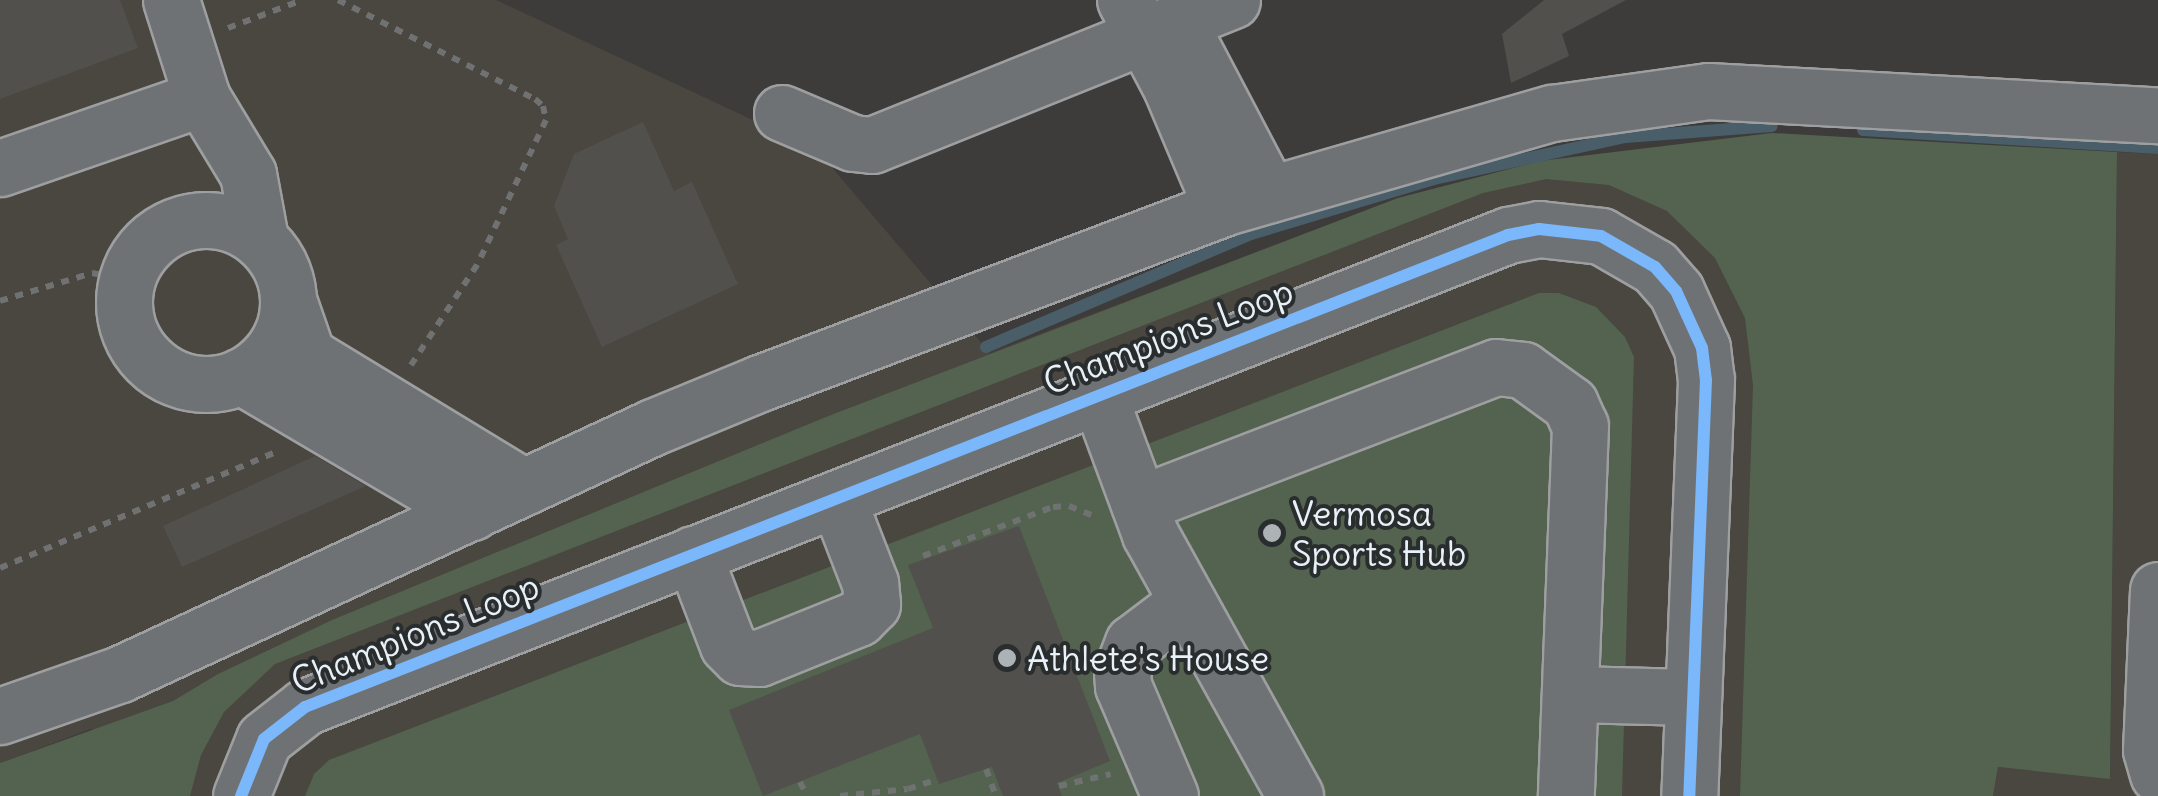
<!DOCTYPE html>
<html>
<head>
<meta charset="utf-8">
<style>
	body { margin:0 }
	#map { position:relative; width:2158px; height:796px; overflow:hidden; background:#3d3c3a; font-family:Delius,sans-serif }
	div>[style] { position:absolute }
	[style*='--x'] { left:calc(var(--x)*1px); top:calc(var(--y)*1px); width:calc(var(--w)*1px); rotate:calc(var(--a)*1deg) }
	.built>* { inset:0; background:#4a4640 }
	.green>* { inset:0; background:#536350 }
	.stream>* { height:12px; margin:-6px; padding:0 6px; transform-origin:6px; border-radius:6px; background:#4a5e6a }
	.building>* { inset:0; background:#52504c }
	.path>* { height:6px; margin-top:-3px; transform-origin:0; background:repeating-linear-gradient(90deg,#707272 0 8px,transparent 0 16px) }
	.roads { filter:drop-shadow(2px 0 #9e9fa0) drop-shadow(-2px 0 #9e9fa0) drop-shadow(0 2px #9e9fa0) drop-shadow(0 -2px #9e9fa0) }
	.minor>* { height:55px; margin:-27.5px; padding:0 27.5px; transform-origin:27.5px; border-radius:27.5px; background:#6f7275 }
	.minor>.ring { margin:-27.5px; padding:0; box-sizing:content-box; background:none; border:55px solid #6f7275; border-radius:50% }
	.cycleway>* { height:12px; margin:-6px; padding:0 6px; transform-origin:6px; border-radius:6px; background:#7ab7fb }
	.dots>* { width:28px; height:28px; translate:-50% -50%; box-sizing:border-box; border:5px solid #2a2d2e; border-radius:50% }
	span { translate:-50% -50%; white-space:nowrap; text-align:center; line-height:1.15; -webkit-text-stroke:8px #2a2d2e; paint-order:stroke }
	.street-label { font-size:35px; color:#e8f1f8 }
	.poi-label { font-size:35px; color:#e8f1f8 }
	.left { translate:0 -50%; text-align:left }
</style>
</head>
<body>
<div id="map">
	<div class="built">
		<div style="clip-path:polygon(0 0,496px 0,817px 150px,990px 353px,1398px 198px,1540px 161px,1772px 133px,1751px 796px,190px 796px,194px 779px,91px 729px,0 763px)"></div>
		<div style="clip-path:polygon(2117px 152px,2158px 154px,2158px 796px,1993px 796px,1998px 767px,2110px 778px)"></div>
	</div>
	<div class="green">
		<div style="clip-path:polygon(1772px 133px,2117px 152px,2110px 779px,1998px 767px,1993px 796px,1740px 796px,1753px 385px,1745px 318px,1715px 258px,1667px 211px,1609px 185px,1546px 179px,1483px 193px,275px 664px,224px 712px,201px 755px,190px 796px,0 796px,0 763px,173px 701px,218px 674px,332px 620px,831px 415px,1398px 198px,1540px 161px)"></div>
		<div style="clip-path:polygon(1539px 293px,1559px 293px,1596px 307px,1625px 337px,1634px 357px,1622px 796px,305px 796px,314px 774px,329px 760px)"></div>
	</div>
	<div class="stream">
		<div style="--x:1863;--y:130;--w:296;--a:3.5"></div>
		<div style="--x:986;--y:347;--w:288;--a:-23.1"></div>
		<div style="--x:1251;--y:234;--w:191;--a:-16.7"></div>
		<div style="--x:1434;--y:179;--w:196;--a:-12.4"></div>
		<div style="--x:1625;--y:137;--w:147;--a:-4.3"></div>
	</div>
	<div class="building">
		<div style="clip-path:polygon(0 0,120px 0,138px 48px,0 99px)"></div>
		<div style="clip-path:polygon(1544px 0,1626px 0,1562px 34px,1569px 56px,1511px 83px,1502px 34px)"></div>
		<div style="clip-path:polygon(643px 122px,674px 191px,692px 182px,738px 284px,602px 347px,556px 245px,568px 239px,554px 206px,574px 154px)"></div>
		<div style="clip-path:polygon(315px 456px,366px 486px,182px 567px,163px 526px)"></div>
		<div style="clip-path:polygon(1019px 526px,1110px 761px,1057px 783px,1062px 796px,1003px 796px,992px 767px,939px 784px,920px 734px,763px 796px,729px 710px,933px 628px,908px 565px)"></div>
	</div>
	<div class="path">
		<div style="--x:338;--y:0;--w:220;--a:26.7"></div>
		<div style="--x:535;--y:99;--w:11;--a:41"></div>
		<div style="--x:543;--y:106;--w:14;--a:78"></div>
		<div style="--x:546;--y:120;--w:161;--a:115.4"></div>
		<div style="--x:477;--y:265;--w:120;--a:123.4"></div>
		<div style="--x:228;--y:28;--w:79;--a:-20.7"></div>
		<div style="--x:0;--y:301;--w:96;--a:-16.9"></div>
		<div style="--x:92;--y:273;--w:36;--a:11"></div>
		<div style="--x:923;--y:556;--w:139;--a:-20.7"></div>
		<div style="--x:1053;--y:507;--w:16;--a:-4"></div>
		<div style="--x:1069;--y:506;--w:24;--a:22"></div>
		<div style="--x:0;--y:568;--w:299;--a:-22.8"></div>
		<div style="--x:986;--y:769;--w:29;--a:70"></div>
		<div style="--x:800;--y:782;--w:16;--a:63"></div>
		<div style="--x:1059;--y:786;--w:53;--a:-13"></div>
		<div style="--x:840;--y:796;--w:68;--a:-5.9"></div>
		<div style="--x:908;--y:789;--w:32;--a:-18"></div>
	</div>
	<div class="roads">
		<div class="minor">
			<div style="--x:171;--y:0;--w:103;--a:72.4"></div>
			<div style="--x:202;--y:98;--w:89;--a:58.8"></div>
			<div style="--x:248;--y:174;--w:66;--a:79.5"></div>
			<div style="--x:1125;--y:0;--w:98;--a:62.1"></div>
			<div style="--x:1171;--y:87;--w:131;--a:67.1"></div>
			<div style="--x:1177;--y:19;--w:198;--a:62.3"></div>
			<div style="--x:782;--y:113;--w:77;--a:22.9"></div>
			<div style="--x:853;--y:143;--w:19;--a:6"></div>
			<div style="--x:872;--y:145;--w:388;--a:-21.9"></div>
			<div style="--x:0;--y:168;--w:214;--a:-19.1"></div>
			<div class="ring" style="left:124px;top:220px;width:109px;height:109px"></div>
			<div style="--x:288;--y:300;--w:58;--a:70.9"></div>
			<div style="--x:307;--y:355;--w:254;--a:31.3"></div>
			<div style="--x:241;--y:376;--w:268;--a:30.5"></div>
			<div style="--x:1099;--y:396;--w:147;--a:69.7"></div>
			<div style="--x:1150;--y:534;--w:299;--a:61"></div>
			<div style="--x:1139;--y:504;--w:382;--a:-21"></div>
			<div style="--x:1496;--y:367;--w:27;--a:6"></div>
			<div style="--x:1523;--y:370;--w:58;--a:35.9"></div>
			<div style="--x:1570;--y:404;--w:24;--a:66"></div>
			<div style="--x:1580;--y:426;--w:370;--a:92.2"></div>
			<div style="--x:693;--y:554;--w:97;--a:69"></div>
			<div style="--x:728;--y:645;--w:17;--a:45"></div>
			<div style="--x:740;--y:657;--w:19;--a:3"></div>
			<div style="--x:759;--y:658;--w:107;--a:-22"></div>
			<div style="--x:858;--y:618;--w:20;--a:-45"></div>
			<div style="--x:872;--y:604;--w:21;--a:-95"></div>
			<div style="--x:870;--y:583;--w:91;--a:-111.2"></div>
			<div style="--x:2158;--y:590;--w:160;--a:92.5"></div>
			<div style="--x:2151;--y:750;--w:25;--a:74"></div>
			<div style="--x:1570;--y:694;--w:123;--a:1.4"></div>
			<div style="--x:0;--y:716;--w:127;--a:-19.3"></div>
			<div style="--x:120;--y:674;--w:587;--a:-24.86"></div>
			<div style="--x:653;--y:427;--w:116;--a:-22.4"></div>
			<div style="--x:760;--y:383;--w:494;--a:-20.7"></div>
			<div style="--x:1222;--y:208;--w:343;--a:-16.1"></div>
			<div style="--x:1552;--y:113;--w:158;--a:-8"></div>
			<div style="--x:1708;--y:91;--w:451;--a:3.1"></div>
			<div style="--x:241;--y:796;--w:61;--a:-68"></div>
			<div style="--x:264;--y:739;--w:52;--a:-38"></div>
			<div style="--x:305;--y:707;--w:1292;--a:-21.42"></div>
			<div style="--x:1508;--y:235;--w:32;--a:-11"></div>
			<div style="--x:1539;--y:229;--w:62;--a:6.4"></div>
			<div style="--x:1601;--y:236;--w:62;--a:29.9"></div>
			<div style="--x:1655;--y:267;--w:32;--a:49"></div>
			<div style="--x:1676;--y:291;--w:63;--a:65.5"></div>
			<div style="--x:1702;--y:348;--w:32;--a:83"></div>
			<div style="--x:1706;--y:380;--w:416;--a:92.3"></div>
			<div style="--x:1170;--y:796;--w:120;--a:-113.1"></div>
			<div style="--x:1123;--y:686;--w:15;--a:-94"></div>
			<div style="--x:1122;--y:671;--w:30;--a:-69"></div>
			<div style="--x:1133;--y:643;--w:68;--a:-37.2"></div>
		</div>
	</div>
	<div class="cycleway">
		<div style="--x:241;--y:796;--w:61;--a:-68"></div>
		<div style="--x:264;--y:739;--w:52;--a:-38"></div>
		<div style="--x:305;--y:707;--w:1292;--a:-21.42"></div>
		<div style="--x:1508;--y:235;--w:32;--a:-11"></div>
		<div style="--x:1539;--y:229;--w:62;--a:6.4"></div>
		<div style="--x:1601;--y:236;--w:62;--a:29.9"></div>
		<div style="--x:1655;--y:267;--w:32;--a:49"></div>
		<div style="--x:1676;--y:291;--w:63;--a:65.5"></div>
		<div style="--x:1702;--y:348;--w:32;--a:83"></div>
		<div style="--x:1706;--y:380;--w:416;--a:92.3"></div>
	</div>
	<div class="dots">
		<div style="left:1272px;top:533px;background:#acb2b6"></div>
		<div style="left:1007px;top:658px;background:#acb2b6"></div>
	</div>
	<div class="street-label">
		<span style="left:1168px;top:336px;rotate:-21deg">Champions Loop</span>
		<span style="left:415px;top:633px;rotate:-22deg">Champions Loop</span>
	</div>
	<div class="poi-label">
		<span class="left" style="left:1292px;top:533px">Vermosa<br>Sports Hub</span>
		<span class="left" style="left:1027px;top:658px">Athlete's House</span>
	</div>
</div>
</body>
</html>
